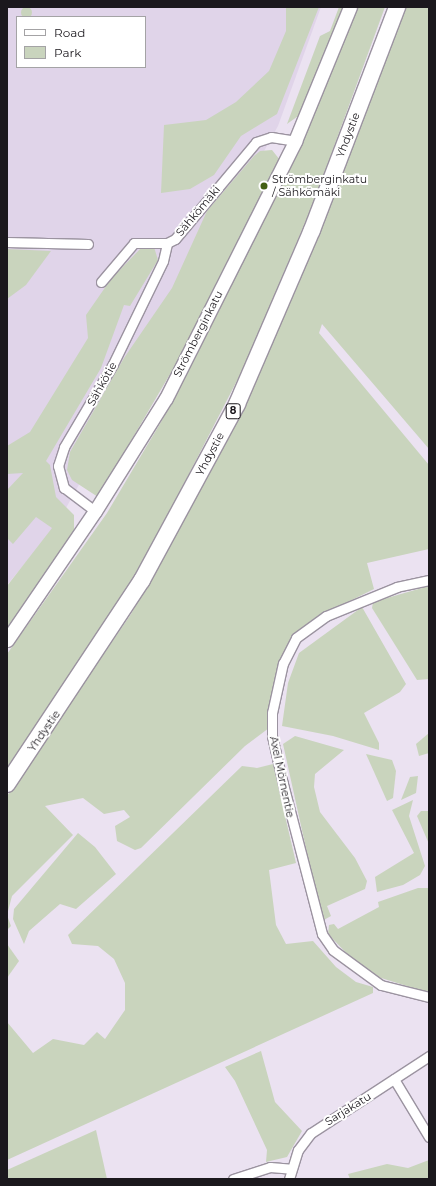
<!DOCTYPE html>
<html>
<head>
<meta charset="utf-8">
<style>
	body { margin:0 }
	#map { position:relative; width:436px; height:1186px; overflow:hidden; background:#ebe2f1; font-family:Montserrat,sans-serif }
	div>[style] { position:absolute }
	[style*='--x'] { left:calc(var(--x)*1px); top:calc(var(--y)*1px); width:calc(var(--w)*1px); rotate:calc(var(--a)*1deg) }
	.built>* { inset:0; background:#e0d4e9 }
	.green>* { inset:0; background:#c9d4bd }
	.round { border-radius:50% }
	.roads { filter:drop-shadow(1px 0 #9b93a0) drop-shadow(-1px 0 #9b93a0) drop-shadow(0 1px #9b93a0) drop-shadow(0 -1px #9b93a0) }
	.street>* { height:9px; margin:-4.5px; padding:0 4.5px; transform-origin:4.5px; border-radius:4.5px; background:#fff }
	.secondary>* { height:13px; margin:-6.5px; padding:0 6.5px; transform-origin:6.5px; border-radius:6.5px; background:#fff }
	.highway>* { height:16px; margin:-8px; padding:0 8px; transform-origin:8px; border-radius:8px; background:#fff }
	.dots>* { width:11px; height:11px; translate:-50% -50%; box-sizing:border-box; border:2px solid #fff; border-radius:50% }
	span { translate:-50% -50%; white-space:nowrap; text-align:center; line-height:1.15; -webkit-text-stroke:4px #fff; paint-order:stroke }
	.shield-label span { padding:1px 3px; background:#fff; border:1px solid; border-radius:3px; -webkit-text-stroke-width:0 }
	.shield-label { font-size:10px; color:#1b181d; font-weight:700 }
	.street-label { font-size:11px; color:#1b181d }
	.poi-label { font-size:11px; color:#1b181d }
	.left { translate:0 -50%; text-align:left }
	.frame { position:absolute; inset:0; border:8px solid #1b181d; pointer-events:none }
	.legend { position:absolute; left:16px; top:16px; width:130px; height:52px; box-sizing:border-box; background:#fff; border:1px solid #a4a3a5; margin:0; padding:5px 7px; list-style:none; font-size:12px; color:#1b181d }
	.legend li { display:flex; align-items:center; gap:8px; height:20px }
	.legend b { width:20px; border:1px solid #a4a3a5 }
</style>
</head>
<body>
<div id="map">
	<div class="built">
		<div style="clip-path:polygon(evenodd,7px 7px,321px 7px,278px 126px,56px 526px,7px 585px,7px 7px,17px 17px,145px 17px,145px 67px,17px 67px,17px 17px)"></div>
	</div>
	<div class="green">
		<div class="round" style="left:20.5px;top:6.5px;width:11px;height:11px"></div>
		<div style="clip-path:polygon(286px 7px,319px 7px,277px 114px,241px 136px,214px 175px,190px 189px,161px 193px,164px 125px,206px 120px,236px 102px,269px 71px,286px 31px)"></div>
		<div style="clip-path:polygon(339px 7px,345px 7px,301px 114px,287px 124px,320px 36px,330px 31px)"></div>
		<div style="clip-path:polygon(357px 7px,385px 7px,313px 204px,243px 369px,141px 567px,7px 768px,7px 654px,107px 513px,161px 422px,312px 119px)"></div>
		<div style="clip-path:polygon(404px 7px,429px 7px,429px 449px,322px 324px,319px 333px,429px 465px,429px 549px,367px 563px,374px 589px,328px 612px,293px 638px,269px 728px,245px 746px,141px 848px,135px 850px,117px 841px,115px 826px,130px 817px,124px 810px,104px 814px,83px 798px,45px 806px,73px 835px,12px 896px,7px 915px,11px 926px,7px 930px,7px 796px,131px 614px,211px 471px,296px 290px)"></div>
		<div style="clip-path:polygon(272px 150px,280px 160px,183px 352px,98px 497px,72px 480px,67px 470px,70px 452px,124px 358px,172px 288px,207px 211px,254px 156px,260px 151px)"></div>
		<div style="clip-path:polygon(143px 246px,154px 247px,158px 260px,130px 306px,124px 305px,101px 368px,46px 461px,50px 465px,56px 497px,74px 515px,74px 533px,7px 629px,7px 586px,52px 528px,36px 517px,13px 544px,7px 538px,7px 490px,23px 473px,7px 474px,7px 446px,30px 432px,88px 338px,86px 315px,111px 279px)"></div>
		<div style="clip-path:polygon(7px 249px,51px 251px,26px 285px,7px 299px)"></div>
		<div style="clip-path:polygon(429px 586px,429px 679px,417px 680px,372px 608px,373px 602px)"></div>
		<div style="clip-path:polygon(362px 607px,406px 684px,400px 692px,364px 713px,379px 743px,379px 750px,333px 736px,282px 726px,288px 683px,299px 653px)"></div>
		<div style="clip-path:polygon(429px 733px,429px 753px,419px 756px,416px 744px)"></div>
		<div style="clip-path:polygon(295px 736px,344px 750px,315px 774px,314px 787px,320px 812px,355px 858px,367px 881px,365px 889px,327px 906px,331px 916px,322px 921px,283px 744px)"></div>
		<div style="clip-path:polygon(366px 754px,392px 760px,396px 771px,393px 798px,387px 801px)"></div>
		<div style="clip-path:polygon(273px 764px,296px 863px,269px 870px,276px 925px,286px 944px,313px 941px,336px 967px,356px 982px,373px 987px,373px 993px,7px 1160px,7px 1022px,33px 1053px,53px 1039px,84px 1045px,97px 1032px,105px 1039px,125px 1010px,125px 983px,114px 959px,98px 946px,72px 944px,68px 935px,242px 766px,257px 768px)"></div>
		<div style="clip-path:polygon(418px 776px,416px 793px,401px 800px,410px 777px)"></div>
		<div style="clip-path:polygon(413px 800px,409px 816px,425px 866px,420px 875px,403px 885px,377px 892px,375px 877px,414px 853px,392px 810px)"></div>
		<div style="clip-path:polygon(421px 811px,429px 811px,429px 844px,417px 816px)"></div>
		<div style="clip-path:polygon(78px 833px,95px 847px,116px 874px,76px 909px,60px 904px,29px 931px,24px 944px,13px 919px,14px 909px)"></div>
		<div style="clip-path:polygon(418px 888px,429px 888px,429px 993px,378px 977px,356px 963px,328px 934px,329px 925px,334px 924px,338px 929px,379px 907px,378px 902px)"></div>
		<div style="clip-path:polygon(7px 944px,19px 961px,7px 978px)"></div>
		<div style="clip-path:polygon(261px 1051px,275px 1102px,302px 1131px,287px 1157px,266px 1162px,267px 1150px,235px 1081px,225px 1067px)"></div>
		<div style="clip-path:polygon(96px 1130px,107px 1179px,7px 1179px,7px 1170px)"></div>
		<div style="clip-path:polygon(429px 1160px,429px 1179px,350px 1179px,348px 1174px,387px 1164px,408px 1168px)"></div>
	</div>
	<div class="roads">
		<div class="street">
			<div style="--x:7;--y:242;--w:81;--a:1.4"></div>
			<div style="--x:101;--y:282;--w:51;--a:-49.8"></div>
			<div style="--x:134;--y:243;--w:33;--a:0"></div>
			<div style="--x:167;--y:243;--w:9;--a:-27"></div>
			<div style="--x:175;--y:239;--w:126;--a:-50.1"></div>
			<div style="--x:256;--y:142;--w:16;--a:-18"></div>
			<div style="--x:271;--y:137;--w:24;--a:9"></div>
			<div style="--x:95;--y:511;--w:39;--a:-143"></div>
			<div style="--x:64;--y:488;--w:23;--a:-105"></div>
			<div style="--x:58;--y:466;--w:20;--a:-72"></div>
			<div style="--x:64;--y:447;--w:96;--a:-59.4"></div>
			<div style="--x:113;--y:364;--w:114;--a:-64.1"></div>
			<div style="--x:163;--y:261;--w:18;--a:-77"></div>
			<div style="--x:429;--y:580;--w:33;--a:168"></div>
			<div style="--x:397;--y:587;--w:77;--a:157.8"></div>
			<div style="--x:326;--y:616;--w:37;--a:144"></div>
			<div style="--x:296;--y:638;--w:28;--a:117"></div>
			<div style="--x:283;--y:663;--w:51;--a:102.4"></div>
			<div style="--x:272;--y:713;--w:23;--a:90"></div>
			<div style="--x:272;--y:736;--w:49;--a:77.1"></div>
			<div style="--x:283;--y:784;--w:155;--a:75.4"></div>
			<div style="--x:322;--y:934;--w:19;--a:55"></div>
			<div style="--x:333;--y:950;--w:59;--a:36.1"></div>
			<div style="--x:381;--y:985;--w:49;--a:14"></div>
			<div style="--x:394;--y:1079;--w:68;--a:58.9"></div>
			<div style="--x:233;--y:1179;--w:39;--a:-18"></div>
			<div style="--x:270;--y:1167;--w:21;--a:5"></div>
			<div style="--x:289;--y:1179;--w:30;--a:-73"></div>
			<div style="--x:298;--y:1150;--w:21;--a:-53"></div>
			<div style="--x:311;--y:1133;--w:141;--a:-33.1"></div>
		</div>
		<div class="secondary">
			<div style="--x:7;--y:640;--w:156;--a:-55.7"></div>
			<div style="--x:95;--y:511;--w:133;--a:-57.9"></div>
			<div style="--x:166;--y:398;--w:288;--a:-63.3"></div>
			<div style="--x:295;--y:141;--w:145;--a:-67.7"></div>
		</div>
		<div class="highway">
			<div style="--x:7;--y:784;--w:245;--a:-56.5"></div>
			<div style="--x:142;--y:580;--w:200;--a:-61.6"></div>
			<div style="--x:237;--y:404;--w:189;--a:-66.7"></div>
			<div style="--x:312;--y:230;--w:239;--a:-69.1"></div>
		</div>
	</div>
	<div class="dots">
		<div style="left:264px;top:186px;background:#436013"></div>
	</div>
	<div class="shield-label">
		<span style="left:233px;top:411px">8</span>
	</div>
	<div class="street-label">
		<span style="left:348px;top:135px;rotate:-69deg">Yhdystie</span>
		<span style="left:198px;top:211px;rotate:-50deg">Sähkömäki</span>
		<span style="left:198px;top:334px;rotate:-63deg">Strömberginkatu</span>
		<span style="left:102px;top:384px;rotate:-61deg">Sähkötie</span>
		<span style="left:210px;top:454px;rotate:-62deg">Yhdystie</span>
		<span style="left:44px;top:731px;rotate:-55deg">Yhdystie</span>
		<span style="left:282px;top:777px;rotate:78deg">Axel Mörnentie</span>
		<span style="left:348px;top:1109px;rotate:-32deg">Sarjakatu</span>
	</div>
	<div class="poi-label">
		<span class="left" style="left:272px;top:186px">Strömberginkatu<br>/ Sähkömäki</span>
	</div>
	<div class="frame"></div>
	<ul class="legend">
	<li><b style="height:5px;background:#fff"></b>Road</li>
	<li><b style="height:11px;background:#c9d4bd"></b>Park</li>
	</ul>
</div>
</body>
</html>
